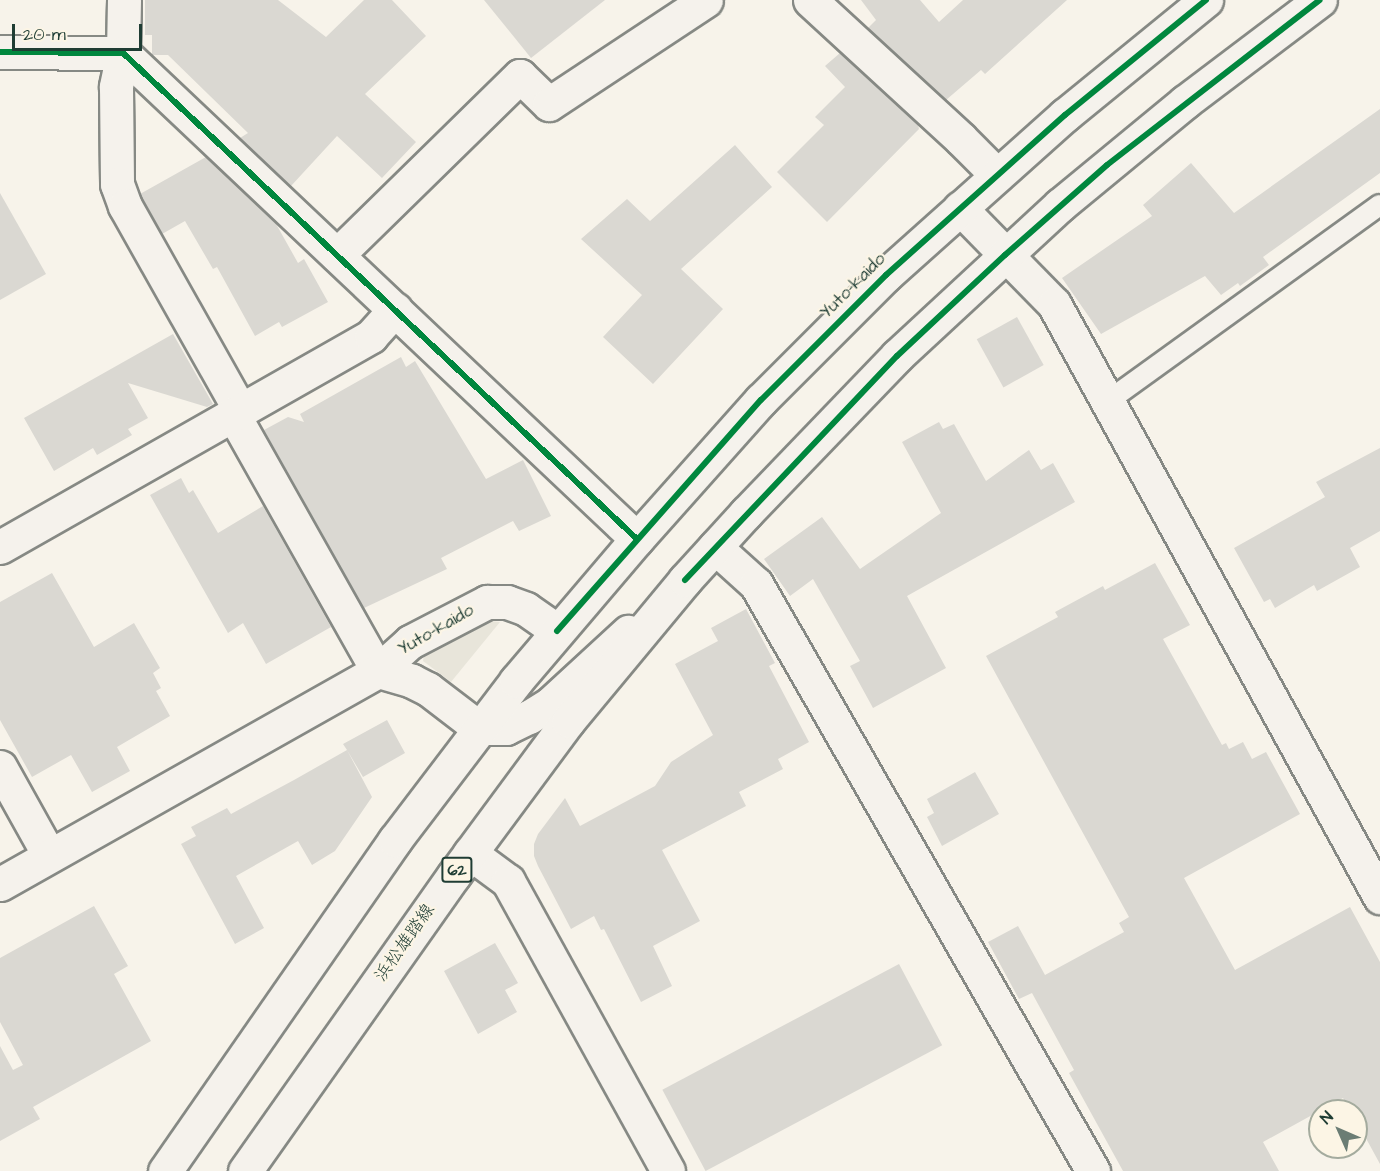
<!DOCTYPE html>
<html>
<head>
<meta charset="utf-8">
<style>
	body { margin:0 }
	#map { position:relative; width:1380px; height:1171px; overflow:hidden; background:#f7f3ea; font-family:"Architects Daughter","Klee One",sans-serif }
	div>[style] { position:absolute }
	[style*='--x'] { left:calc(var(--x)*1px); top:calc(var(--y)*1px); width:calc(var(--w)*1px); rotate:calc(var(--a)*1deg) }
	.green>* { inset:0; background:#e8e5da }
	.building>* { inset:0; background:#dad8d2; transform-origin:0 0 }
	.roads { filter:drop-shadow(2px 0 #868984) drop-shadow(-2px 0 #868984) drop-shadow(0 2px #868984) drop-shadow(0 -2px #868984) }
	.service>* { height:20px; margin:-10px; padding:0 10px; transform-origin:10px; border-radius:10px; background:#f5f2ec }
	.minor>* { height:33px; margin:-16.5px; padding:0 16.5px; transform-origin:16.5px; border-radius:16.5px; background:#f5f2ec }
	.tertiary>* { height:33px; margin:-16.5px; padding:0 16.5px; transform-origin:16.5px; border-radius:16.5px; background:#f5f2ec }
	.primary>* { height:33px; margin:-16.5px; padding:0 16.5px; transform-origin:16.5px; border-radius:16.5px; background:#f5f2ec }
	.cycleway>* { height:6px; margin:-3px; padding:0 3px; transform-origin:3px; border-radius:3px; background:#00873e }
	span { translate:-50% -50%; white-space:nowrap; text-align:center; line-height:1.15; -webkit-text-stroke:4.5px #fcf5e5; paint-order:stroke }
	.shield-label span { padding:2px 4px; background:#fcf5e5; border:2px solid; border-radius:4px; -webkit-text-stroke-width:0 }
	.shield-label { font-size:16px; color:#1f3d34; font-weight:700 }
	.street-label { font-size:18px; color:#1f3d34 }
	.north { position:absolute; left:1308px; top:1099px; width:60px; height:60px; box-sizing:border-box; background:#fcf5e5; border:2px solid #a4ab9e; border-radius:50%; rotate:315deg; font-size:16px; font-weight:700; line-height:24px; text-align:center; color:#1f3d34 }
	.north::after { content:''; display:block; margin:auto; width:21px; height:27px; background:#6b7d74; clip-path:polygon(50% 0,100% 100%,50% 72%,0 100%) }
	.scale { position:absolute; left:12px; top:24px; width:130px; height:27px; box-sizing:border-box; border:3px solid #1f3d34; border-top:0; padding-left:8px; font-size:18px; line-height:21px; white-space:nowrap; color:#1f3d34; -webkit-text-stroke:4px #fcf5e5; paint-order:stroke }
</style>
</head>
<body>
<div id="map">
	<div class="green">
		<div style="clip-path:polygon(480px 620px,500px 622px,451px 682px,423px 661px,425px 649px)"></div>
	</div>
	<div class="building">
		<div style="clip-path:polygon(145px 0,278px 0,326px 37px,364px 0,392px 0,426px 36px,365px 94px,416px 142px,382px 178px,337px 136px,291px 186px,240px 138px,248px 133px,168px 55px,152px 55px,152px 35px,145px 35px)"></div>
		<div style="clip-path:polygon(484px 0,605px 0,531px 58px)"></div>
		<div style="clip-path:polygon(861px 0,920px 0,939px 22px,963px 0,1067px 0,985px 74px,981px 70px,946px 100px,868px 28px,876px 20px)"></div>
		<div style="clip-path:polygon(840px 53px,918px 125px,919px 129px,827px 222px,777px 172px,824px 125px,815px 117px,845px 87px,825px 66px)"></div>
		<div style="clip-path:polygon(1380px 109px,1380px 173px,1263px 257px,1269px 265px,1240px 286px,1238px 283px,1221px 295px,1205px 276px,1101px 334px,1062px 278px,1152px 216px,1143px 205px,1191px 163px,1234px 213px)"></div>
		<div style="clip-path:polygon(735px 145px,772px 187px,681px 269px,723px 309px,653px 384px,603px 337px,642px 295px,581px 239px,627px 199px,650px 221px)"></div>
		<div style="clip-path:polygon(206px 157px,275px 222px,298px 263px,304px 259px,328px 302px,282px 327px,279px 322px,255px 336px,217px 267px,213px 269px,185px 221px,162px 234px,140px 194px)"></div>
		<div style="clip-path:polygon(0 193px,46px 274px,0 300px)"></div>
		<div style="left:1017px;top:317px;width:55px;height:46px;rotate:61deg"></div>
		<div style="clip-path:polygon(173px 334px,213px 404px,207px 407px,128px 383px,148px 418px,128px 429px,132px 435px,97px 455px,93px 448px,54px 471px,24px 418px)"></div>
		<div style="clip-path:polygon(401px 357px,406px 367px,415px 361px,486px 479px,523px 460px,551px 516px,519px 531px,513px 521px,441px 558px,447px 569px,364px 608px,264px 430px,288px 417px,304px 422px,300px 414px)"></div>
		<div style="clip-path:polygon(939px 422px,943px 429px,954px 424px,986px 481px,1029px 450px,1041px 470px,1053px 463px,1075px 502px,907px 596px,946px 668px,873px 708px,850px 666px,860px 661px,813px 579px,790px 596px,764px 559px,822px 517px,860px 569px,941px 513px,902px 442px)"></div>
		<div style="clip-path:polygon(1380px 448px,1380px 531px,1350px 548px,1360px 567px,1317px 591px,1314px 585px,1275px 608px,1270px 599px,1264px 602px,1234px 548px,1325px 497px,1316px 482px)"></div>
		<div style="clip-path:polygon(181px 478px,189px 493px,193px 490px,218px 533px,263px 506px,331px 627px,266px 664px,243px 623px,228px 633px,150px 495px)"></div>
		<div style="clip-path:polygon(1155px 563px,1190px 625px,1163px 639px,1222px 745px,1226px 743px,1229px 749px,1243px 742px,1252px 759px,1266px 752px,1300px 814px,1184px 878px,1235px 970px,1350px 907px,1380px 962px,1380px 1164px,1356px 1120px,1356px 1111px,1351px 1111px,1343px 1098px,1263px 1142px,1279px 1171px,1123px 1171px,1069px 1073px,1074px 1070px,1032px 993px,1019px 999px,988px 942px,1018px 926px,1045px 975px,1124px 932px,1119px 923px,1129px 917px,986px 656px,1058px 617px,1055px 612px,1103px 586px,1105px 590px)"></div>
		<div style="clip-path:polygon(52px 573px,94px 647px,134px 623px,160px 668px,153px 673px,161px 688px,156px 691px,170px 716px,117px 747px,130px 771px,92px 792px,71px 755px,32px 777px,0 720px,0 602px)"></div>
		<div style="clip-path:polygon(746px 609px,775px 663px,769px 666px,809px 742px,778px 759px,783px 769px,739px 792px,746px 806px,662px 850px,700px 921px,653px 946px,672px 986px,641px 1002px,604px 929px,601px 930px,594px 916px,571px 929px,538px 866px,534px 856px,534px 844px,538px 834px,565px 798px,580px 826px,655px 786px,671px 762px,713px 735px,675px 664px,718px 641px,711px 628px)"></div>
		<div style="clip-path:polygon(387px 720px,405px 753px,363px 777px,347px 750px,372px 797px,335px 851px,312px 865px,298px 841px,236px 876px,264px 928px,235px 944px,181px 844px,196px 836px,191px 827px,227px 808px,231px 814px,294px 780px,347px 750px,343px 744px)"></div>
		<div style="clip-path:polygon(975px 772px,999px 814px,942px 846px,927px 817px,934px 813px,927px 799px)"></div>
		<div style="clip-path:polygon(94px 906px,128px 966px,114px 974px,151px 1041px,33px 1107px,40px 1119px,0 1141px,0 1046px,13px 1070px,23px 1065px,0 1022px,0 958px)"></div>
		<div style="clip-path:polygon(495px 943px,518px 983px,505px 990px,517px 1012px,478px 1034px,444px 971px)"></div>
		<div style="left:899px;top:964px;width:92px;height:268px;rotate:62deg"></div>
	</div>
	<div class="roads">
		<div class="service">
			<div style="--x:1108;--y:401;--w:335;--a:-35.8"></div>
		</div>
		<div class="minor">
			<div style="--x:124;--y:0;--w:53;--a:91.1"></div>
			<div style="--x:123;--y:53;--w:35;--a:102"></div>
			<div style="--x:116;--y:87;--w:97;--a:89.4"></div>
			<div style="--x:117;--y:184;--w:23;--a:70"></div>
			<div style="--x:125;--y:206;--w:234;--a:60.6"></div>
			<div style="--x:810;--y:0;--w:205;--a:42.6"></div>
			<div style="--x:961;--y:139;--w:51;--a:45"></div>
			<div style="--x:0;--y:52;--w:123;--a:0.5"></div>
			<div style="--x:123;--y:53;--w:707;--a:43.4"></div>
			<div style="--x:337;--y:255;--w:256;--a:-44.4"></div>
			<div style="--x:520;--y:76;--w:40;--a:44"></div>
			<div style="--x:549;--y:104;--w:188;--a:-33.5"></div>
			<div style="--x:233;--y:414;--w:295;--a:60.6"></div>
			<div style="--x:0;--y:547;--w:427;--a:-29.6"></div>
			<div style="--x:371;--y:336;--w:36;--a:-48"></div>
			<div style="--x:715;--y:547;--w:55;--a:42.1"></div>
			<div style="--x:756;--y:584;--w:677;--a:60.14"></div>
			<div style="--x:378;--y:671;--w:35;--a:16"></div>
			<div style="--x:412;--y:681;--w:18;--a:27"></div>
			<div style="--x:428;--y:689;--w:64;--a:37.4"></div>
			<div style="--x:479;--y:728;--w:27;--a:0"></div>
			<div style="--x:506;--y:728;--w:25;--a:-26"></div>
			<div style="--x:529;--y:717;--w:26;--a:-32"></div>
			<div style="--x:551;--y:703;--w:105;--a:-42.7"></div>
			<div style="--x:378;--y:671;--w:43;--a:-42.2"></div>
			<div style="--x:410;--y:642;--w:87;--a:-27.5"></div>
			<div style="--x:487;--y:602;--w:20;--a:0"></div>
			<div style="--x:507;--y:602;--w:20;--a:20"></div>
			<div style="--x:526;--y:609;--w:38;--a:35"></div>
			<div style="--x:0;--y:767;--w:101;--a:60.9"></div>
		</div>
		<div class="tertiary">
			<div style="--x:960;--y:208;--w:134;--a:45.6"></div>
			<div style="--x:1054;--y:304;--w:677;--a:61.2"></div>
			<div style="--x:470;--y:853;--w:47;--a:36.4"></div>
			<div style="--x:508;--y:881;--w:331;--a:61.1"></div>
			<div style="--x:0;--y:884;--w:434;--a:-29.4"></div>
		</div>
		<div class="primary">
			<div style="--x:165;--y:1171;--w:403;--a:-55.2"></div>
			<div style="--x:395;--y:840;--w:200;--a:-52.7"></div>
			<div style="--x:516;--y:681;--w:187;--a:-49.6"></div>
			<div style="--x:637;--y:539;--w:186;--a:-48.3"></div>
			<div style="--x:761;--y:400;--w:177;--a:-45"></div>
			<div style="--x:886;--y:275;--w:240;--a:-41.8"></div>
			<div style="--x:1065;--y:115;--w:182;--a:-39.2"></div>
			<div style="--x:245;--y:1171;--w:362;--a:-54.8"></div>
			<div style="--x:454;--y:875;--w:192;--a:-53.5"></div>
			<div style="--x:568;--y:721;--w:183;--a:-50.3"></div>
			<div style="--x:685;--y:580;--w:91;--a:-47.7"></div>
			<div style="--x:746;--y:513;--w:218;--a:-46.1"></div>
			<div style="--x:897;--y:356;--w:222;--a:-42.8"></div>
			<div style="--x:1060;--y:205;--w:162;--a:-39.5"></div>
			<div style="--x:1185;--y:102;--w:169;--a:-37.1"></div>
		</div>
	</div>
	<div class="cycleway">
		<div style="--x:0;--y:52;--w:123;--a:0.5"></div>
		<div style="--x:123;--y:53;--w:707;--a:43.4"></div>
		<div style="--x:685;--y:580;--w:308;--a:-46.6"></div>
		<div style="--x:897;--y:356;--w:148;--a:-43.1"></div>
		<div style="--x:1005;--y:255;--w:136;--a:-41.4"></div>
		<div style="--x:1107;--y:165;--w:269;--a:-37.8"></div>
		<div style="--x:557;--y:631;--w:308;--a:-48.6"></div>
		<div style="--x:761;--y:400;--w:177;--a:-45"></div>
		<div style="--x:886;--y:275;--w:240;--a:-41.8"></div>
		<div style="--x:1065;--y:115;--w:182;--a:-39.2"></div>
	</div>
	<div class="shield-label">
		<span style="left:457px;top:870px">62</span>
	</div>
	<div class="street-label">
		<span style="left:853px;top:286px;rotate:-45deg">Yuto-kaido</span>
		<span style="left:436px;top:630px;rotate:-30deg">Yuto-kaido</span>
		<span style="left:405px;top:943px;rotate:-55deg">浜松雄踏線</span>
	</div>
	<div class="north">N</div>
	<div class="scale">20 m</div>
</div>
</body>
</html>
